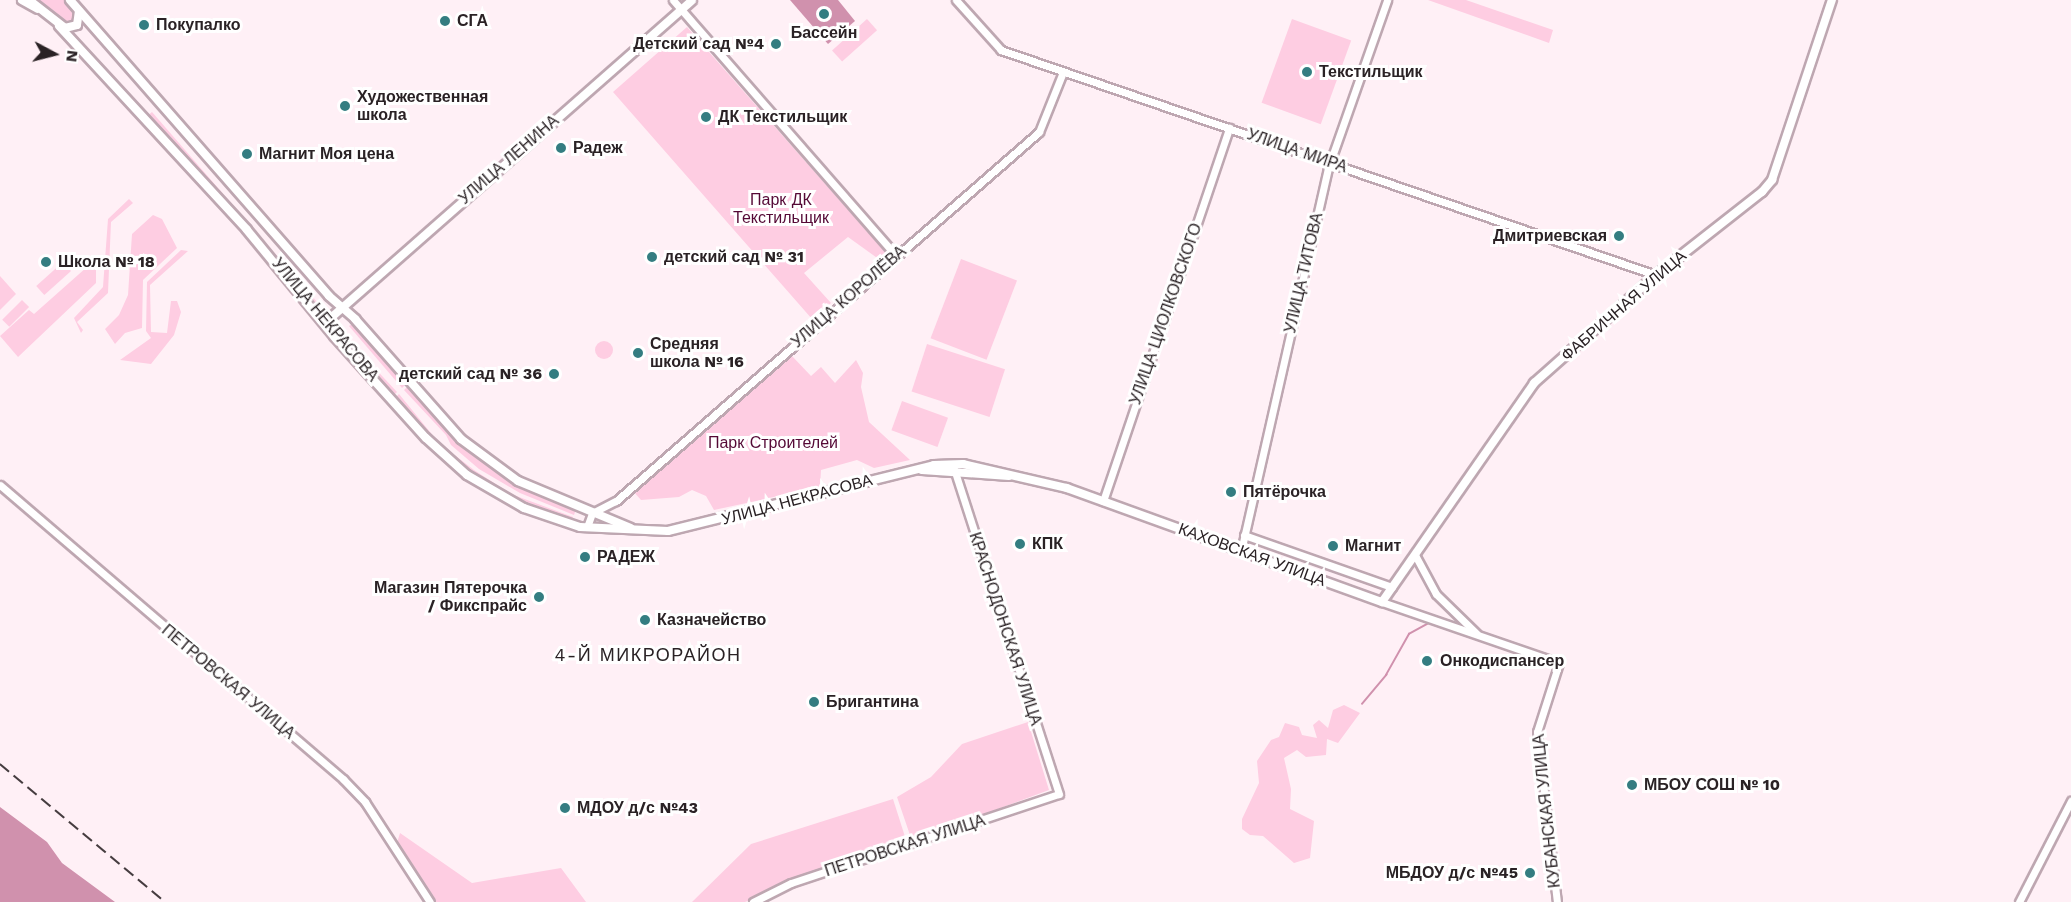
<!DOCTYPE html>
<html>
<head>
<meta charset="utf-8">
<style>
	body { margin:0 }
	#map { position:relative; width:2071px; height:902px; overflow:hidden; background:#fff0f6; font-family:"Work Sans",sans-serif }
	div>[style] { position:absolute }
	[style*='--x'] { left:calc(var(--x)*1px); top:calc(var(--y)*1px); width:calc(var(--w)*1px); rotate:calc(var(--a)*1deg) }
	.green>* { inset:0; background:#fecde2; transform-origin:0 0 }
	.round { border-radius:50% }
	.water>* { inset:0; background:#d091ad }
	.stream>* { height:1.5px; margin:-0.75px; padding:0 0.75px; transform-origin:0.75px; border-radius:0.75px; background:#d091ad }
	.roads { filter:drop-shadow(2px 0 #bea7b1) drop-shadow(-2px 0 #bea7b1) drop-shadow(0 2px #bea7b1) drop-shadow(0 -2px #bea7b1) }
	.tertiary>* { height:7px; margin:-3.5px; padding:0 3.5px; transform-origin:3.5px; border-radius:3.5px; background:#fff }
	.secondary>* { height:8px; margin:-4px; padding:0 4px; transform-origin:4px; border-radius:4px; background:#fff }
	.rail>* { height:1.5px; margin-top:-0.75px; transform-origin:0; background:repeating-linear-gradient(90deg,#453c3f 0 12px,transparent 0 18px) }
	.dots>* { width:16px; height:16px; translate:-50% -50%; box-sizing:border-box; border:3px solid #fff; border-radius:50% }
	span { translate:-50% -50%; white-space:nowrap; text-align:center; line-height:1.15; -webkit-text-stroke:6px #fff; paint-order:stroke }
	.poi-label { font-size:16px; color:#2a2225; font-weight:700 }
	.left { translate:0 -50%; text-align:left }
	.right { translate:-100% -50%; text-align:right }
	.street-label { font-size:16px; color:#2a2225 }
	.park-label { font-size:16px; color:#550936 }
	.neighbourhood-label { font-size:18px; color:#2a2225; letter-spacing:1.5px }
	.north { position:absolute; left:24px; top:24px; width:60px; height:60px; -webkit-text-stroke:4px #fff; paint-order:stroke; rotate:97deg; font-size:16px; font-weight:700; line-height:24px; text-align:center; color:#2a2225 }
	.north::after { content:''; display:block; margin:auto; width:21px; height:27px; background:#2a2225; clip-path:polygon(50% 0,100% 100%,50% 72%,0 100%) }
</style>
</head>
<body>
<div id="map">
	<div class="green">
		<div style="clip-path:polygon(35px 0,64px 0,74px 13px,75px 19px,65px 23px)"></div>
		<div style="clip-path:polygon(1428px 0,1466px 0,1553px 30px,1549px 43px)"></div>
		<div style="left:867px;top:19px;width:15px;height:47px;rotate:48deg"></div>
		<div style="left:1292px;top:19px;width:63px;height:89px;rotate:20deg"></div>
		<div style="clip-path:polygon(687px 27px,887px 254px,880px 260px,848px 237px,804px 273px,831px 303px,812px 319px,613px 92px)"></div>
		<div style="left:152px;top:112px;width:254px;height:4px;rotate:49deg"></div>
		<div style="clip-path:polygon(215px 170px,326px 296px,324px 298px,212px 172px)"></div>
		<div style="clip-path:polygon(129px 199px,133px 203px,111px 222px,108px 293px,77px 322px,83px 330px,81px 333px,74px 318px,103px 287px,108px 219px)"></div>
		<div style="clip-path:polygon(153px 215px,162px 219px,177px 248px,143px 280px,142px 328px,125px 333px,115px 344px,105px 329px,119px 315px,128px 295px,132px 234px)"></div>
		<div style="clip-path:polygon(181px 250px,188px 251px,150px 285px,151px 332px,167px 333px,171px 301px,177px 301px,181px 312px,174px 335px,151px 364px,120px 360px,151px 338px,146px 331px,147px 282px)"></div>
		<div style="clip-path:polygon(96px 259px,96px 283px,18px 357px,0 336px,29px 310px,34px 314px)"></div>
		<div style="left:961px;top:259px;width:60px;height:85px;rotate:21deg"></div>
		<div style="left:63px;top:262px;width:12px;height:36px;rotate:48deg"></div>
		<div style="clip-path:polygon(0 276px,16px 294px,0 310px)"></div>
		<div style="left:22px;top:300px;width:10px;height:28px;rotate:45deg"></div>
		<div style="clip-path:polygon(354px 323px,407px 383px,402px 388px,349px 326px)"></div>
		<div style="clip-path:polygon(342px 333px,397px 392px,392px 397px,338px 337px)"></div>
		<div class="round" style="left:595px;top:341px;width:18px;height:18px"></div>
		<div style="left:927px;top:344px;width:82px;height:50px;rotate:18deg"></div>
		<div style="clip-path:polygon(792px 356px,811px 376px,821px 367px,835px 383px,856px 360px,863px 373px,861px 387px,869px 422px,910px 460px,874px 468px,857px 460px,821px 470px,820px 487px,714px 510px,706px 496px,692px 490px,679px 497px,641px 500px,633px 491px)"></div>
		<div style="clip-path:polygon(409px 385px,459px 440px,490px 467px,529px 490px,576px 509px,574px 515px,520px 493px,479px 469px,451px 445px,446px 435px,404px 390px)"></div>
		<div style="clip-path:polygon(399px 394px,439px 443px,474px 470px,511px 494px,573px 517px,572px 521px,521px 503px,461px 466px,394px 399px)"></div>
		<div style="left:902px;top:401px;width:49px;height:31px;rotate:20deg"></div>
		<div style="clip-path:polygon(1344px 705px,1360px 713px,1338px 743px,1327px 739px,1326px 755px,1306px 757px,1297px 750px,1284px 758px,1291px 789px,1290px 809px,1314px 821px,1310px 858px,1294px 863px,1263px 836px,1250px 835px,1242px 829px,1242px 819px,1259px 783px,1257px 761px,1271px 740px,1279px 737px,1285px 723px,1299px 727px,1302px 735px,1317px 738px,1313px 725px,1319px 720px,1328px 728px,1333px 710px)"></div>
		<div style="clip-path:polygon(1028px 722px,1049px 790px,912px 841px,897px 797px,931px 777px,962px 744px)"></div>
		<div style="clip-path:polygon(893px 799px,907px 843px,745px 902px,692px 902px,751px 844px)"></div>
		<div style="clip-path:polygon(400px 833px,472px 883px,561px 868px,586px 902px,436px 902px,397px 843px)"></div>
	</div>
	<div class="water">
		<div style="clip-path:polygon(790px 0,838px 0,855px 21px,828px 44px)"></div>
		<div style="clip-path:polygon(0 807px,47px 842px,62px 863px,115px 902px,0 902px)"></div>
	</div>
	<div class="stream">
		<div style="--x:1362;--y:704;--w:38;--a:-50"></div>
		<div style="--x:1386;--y:675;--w:47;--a:-60.7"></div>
		<div style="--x:1409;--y:634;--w:23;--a:-29"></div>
	</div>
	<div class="roads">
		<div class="tertiary">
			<div style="--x:21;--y:0;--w:18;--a:29"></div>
			<div style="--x:673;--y:0;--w:340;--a:48.9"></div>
			<div style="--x:956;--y:0;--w:67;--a:48"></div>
			<div style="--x:1001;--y:50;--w:693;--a:18.96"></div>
			<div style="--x:0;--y:485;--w:452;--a:40.6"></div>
			<div style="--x:343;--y:779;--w:32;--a:46"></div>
			<div style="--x:365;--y:802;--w:119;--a:57"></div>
			<div style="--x:1103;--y:501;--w:394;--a:-71.3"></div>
			<div style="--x:587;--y:527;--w:15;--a:-70"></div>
			<div style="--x:592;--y:513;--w:27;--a:-27"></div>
			<div style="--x:616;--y:501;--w:561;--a:-41.1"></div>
			<div style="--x:1039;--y:132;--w:65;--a:-68.2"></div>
			<div style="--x:1244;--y:535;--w:157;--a:19.4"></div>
			<div style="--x:1241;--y:551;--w:393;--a:-77.2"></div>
			<div style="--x:1328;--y:168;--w:178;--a:-70.6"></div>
			<div style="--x:1415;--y:555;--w:44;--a:61.7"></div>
			<div style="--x:1436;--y:594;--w:57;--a:44.3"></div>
			<div style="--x:1382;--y:602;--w:187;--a:19"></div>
			<div style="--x:1559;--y:663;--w:72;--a:107.7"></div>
			<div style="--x:1537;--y:732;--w:171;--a:83.3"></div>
			<div style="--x:753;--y:902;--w:42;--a:-26.6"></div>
			<div style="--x:791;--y:883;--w:282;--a:-18.4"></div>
			<div style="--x:1059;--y:794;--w:342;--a:-107.9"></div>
			<div style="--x:2019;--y:902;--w:114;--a:-62.8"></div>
		</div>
		<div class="secondary">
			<div style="--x:29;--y:0;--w:46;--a:37.9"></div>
			<div style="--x:65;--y:28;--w:12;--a:-14"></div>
			<div style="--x:77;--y:25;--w:14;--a:-82"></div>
			<div style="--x:70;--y:0;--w:393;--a:48.8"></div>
			<div style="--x:329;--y:296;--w:35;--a:41"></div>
			<div style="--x:355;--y:319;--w:160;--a:48.5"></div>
			<div style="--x:461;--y:439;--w:71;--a:36.4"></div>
			<div style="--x:518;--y:481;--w:122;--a:22.6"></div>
			<div style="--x:59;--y:26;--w:277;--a:47.3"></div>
			<div style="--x:247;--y:230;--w:137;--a:50.6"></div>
			<div style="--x:334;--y:336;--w:137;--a:48"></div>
			<div style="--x:426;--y:438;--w:55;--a:42.1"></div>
			<div style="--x:467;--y:475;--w:66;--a:30.1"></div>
			<div style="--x:524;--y:508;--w:59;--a:18.7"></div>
			<div style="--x:580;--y:527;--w:88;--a:2.6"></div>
			<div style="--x:668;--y:531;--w:274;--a:-13.9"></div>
			<div style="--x:934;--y:465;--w:29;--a:-2"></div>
			<div style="--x:963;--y:464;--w:107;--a:13"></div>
			<div style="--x:1067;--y:488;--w:335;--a:19.9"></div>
			<div style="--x:1382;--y:602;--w:267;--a:-55.2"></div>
			<div style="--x:1534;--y:383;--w:163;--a:-41.5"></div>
			<div style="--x:1656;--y:275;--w:135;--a:-38.1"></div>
			<div style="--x:1762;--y:192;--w:16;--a:-50"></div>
			<div style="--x:1772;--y:180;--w:190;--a:-71.6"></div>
			<div style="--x:326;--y:322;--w:487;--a:-41.3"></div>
			<div style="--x:922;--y:470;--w:87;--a:3.9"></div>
		</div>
	</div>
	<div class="rail">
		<div style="--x:0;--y:764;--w:215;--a:39.9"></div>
	</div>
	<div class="dots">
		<div style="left:824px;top:14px;background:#347d81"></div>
		<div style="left:445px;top:21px;background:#347d81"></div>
		<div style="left:144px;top:25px;background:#347d81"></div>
		<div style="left:776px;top:44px;background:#347d81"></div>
		<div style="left:1307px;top:72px;background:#347d81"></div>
		<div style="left:345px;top:106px;background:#347d81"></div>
		<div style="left:706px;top:117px;background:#347d81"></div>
		<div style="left:561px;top:148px;background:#347d81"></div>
		<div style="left:247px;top:154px;background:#347d81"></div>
		<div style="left:1619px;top:236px;background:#347d81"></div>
		<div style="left:652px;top:257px;background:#347d81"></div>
		<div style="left:46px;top:262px;background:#347d81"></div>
		<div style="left:638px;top:353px;background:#347d81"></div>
		<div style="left:554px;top:374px;background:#347d81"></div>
		<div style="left:1231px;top:492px;background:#347d81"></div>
		<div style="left:1020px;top:544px;background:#347d81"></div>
		<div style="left:1333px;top:546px;background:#347d81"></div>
		<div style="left:585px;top:557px;background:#347d81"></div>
		<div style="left:539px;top:597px;background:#347d81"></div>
		<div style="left:645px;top:620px;background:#347d81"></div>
		<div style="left:1427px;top:661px;background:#347d81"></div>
		<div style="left:814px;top:702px;background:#347d81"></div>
		<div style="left:1632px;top:785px;background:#347d81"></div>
		<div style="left:565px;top:808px;background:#347d81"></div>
		<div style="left:1530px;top:873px;background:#347d81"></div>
	</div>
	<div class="poi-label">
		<span class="left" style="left:457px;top:21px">СГА</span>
		<span class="left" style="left:156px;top:25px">Покупалко</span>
		<span style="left:824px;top:33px">Бассейн</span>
		<span class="right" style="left:764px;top:44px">Детский сад №4</span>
		<span class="left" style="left:1319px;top:72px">Текстильщик</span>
		<span class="left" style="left:357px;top:106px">Художественная<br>школа</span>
		<span class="left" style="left:718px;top:117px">ДК Текстильщик</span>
		<span class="left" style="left:573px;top:148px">Радеж</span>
		<span class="left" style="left:259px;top:154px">Магнит Моя цена</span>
		<span class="right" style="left:1607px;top:236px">Дмитриевская</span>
		<span class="left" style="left:664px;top:257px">детский сад № 31</span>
		<span class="left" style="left:58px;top:262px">Школа № 18</span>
		<span class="left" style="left:650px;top:353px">Средняя<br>школа № 16</span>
		<span class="right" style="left:542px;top:374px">детский сад № 36</span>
		<span class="left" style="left:1243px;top:492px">Пятёрочка</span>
		<span class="left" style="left:1032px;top:544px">КПК</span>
		<span class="left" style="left:1345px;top:546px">Магнит</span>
		<span class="left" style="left:597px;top:557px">РАДЕЖ</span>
		<span class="right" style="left:527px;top:597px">Магазин Пятерочка<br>/ Фикспрайс</span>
		<span class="left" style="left:657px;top:620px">Казначейство</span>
		<span class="left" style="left:1440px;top:661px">Онкодиспансер</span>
		<span class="left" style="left:826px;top:702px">Бригантина</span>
		<span class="left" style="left:1644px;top:785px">МБОУ СОШ № 10</span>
		<span class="left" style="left:577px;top:808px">МДОУ д/с №43</span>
		<span class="right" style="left:1518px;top:873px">МБДОУ д/с №45</span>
	</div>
	<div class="street-label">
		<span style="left:1297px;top:151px;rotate:19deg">УЛИЦА МИРА</span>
		<span style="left:509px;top:160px;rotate:-41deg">УЛИЦА ЛЕНИНА</span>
		<span style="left:1304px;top:273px;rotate:-77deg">УЛИЦА ТИТОВА</span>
		<span style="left:849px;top:297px;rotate:-41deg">УЛИЦА КОРОЛЁВА</span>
		<span style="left:1624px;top:306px;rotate:-41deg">ФАБРИЧНАЯ УЛИЦА</span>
		<span style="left:1166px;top:314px;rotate:-71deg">УЛИЦА ЦИОЛКОВСКОГО</span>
		<span style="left:325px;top:320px;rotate:50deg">УЛИЦА НЕКРАСОВА</span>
		<span style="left:797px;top:500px;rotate:-15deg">УЛИЦА НЕКРАСОВА</span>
		<span style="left:1252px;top:555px;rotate:20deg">КАХОВСКАЯ УЛИЦА</span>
		<span style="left:1005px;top:629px;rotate:72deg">КРАСНОДОНСКАЯ УЛИЦА</span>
		<span style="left:228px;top:682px;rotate:40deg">ПЕТРОВСКАЯ УЛИЦА</span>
		<span style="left:1547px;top:811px;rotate:-96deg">КУБАНСКАЯ УЛИЦА</span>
		<span style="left:905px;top:846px;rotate:-18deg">ПЕТРОВСКАЯ УЛИЦА</span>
	</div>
	<div class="park-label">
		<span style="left:781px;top:209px">Парк ДК<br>Текстильщик</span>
		<span style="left:773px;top:443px">Парк Строителей</span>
	</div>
	<div class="neighbourhood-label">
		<span style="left:648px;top:655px">4-Й МИКРОРАЙОН</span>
	</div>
	<div class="north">N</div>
</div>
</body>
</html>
